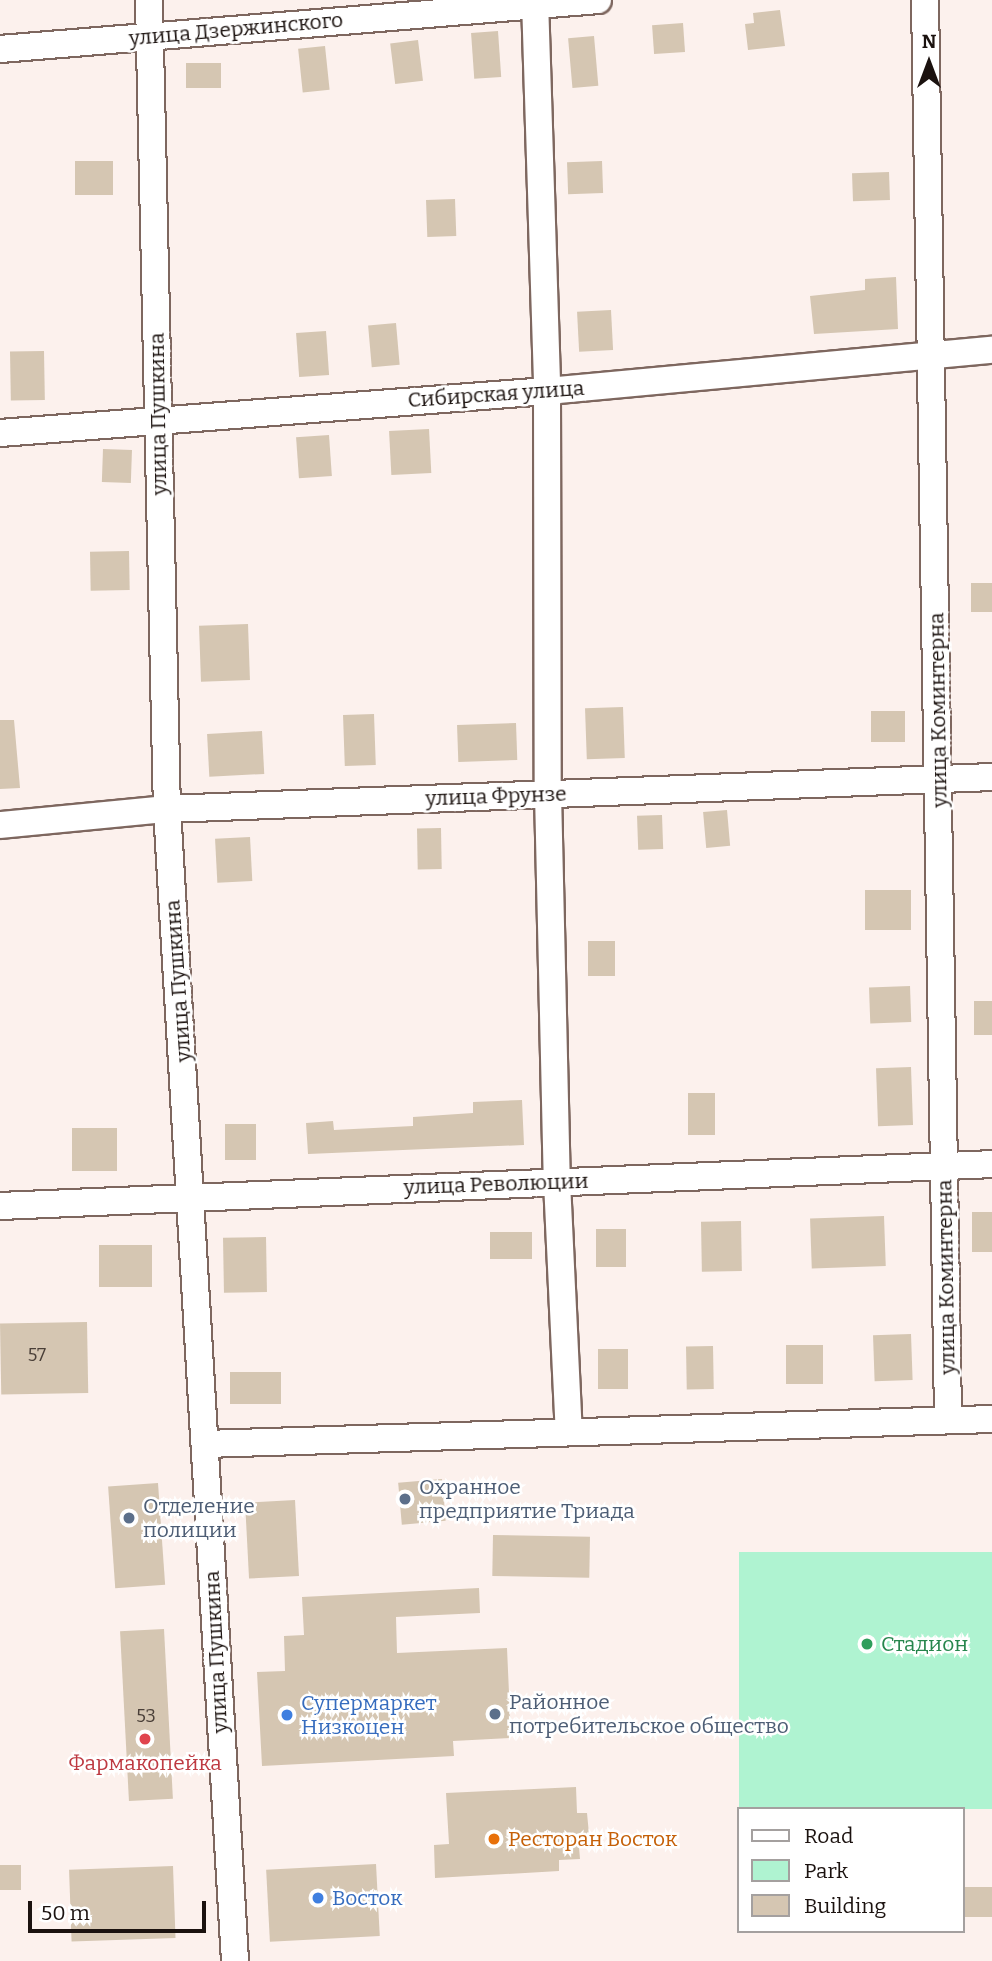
<!DOCTYPE html>
<html>
<head>
<meta charset="utf-8">
<style>
	body { margin:0 }
	#map { position:relative; width:992px; height:1961px; overflow:hidden; background:#fcf1ed; font-family:Bitter,serif }
	div>[style] { position:absolute }
	[style*='--x'] { left:calc(var(--x)*1px); top:calc(var(--y)*1px); width:calc(var(--w)*1px); rotate:calc(var(--a)*1deg) }
	.green>* { inset:0; background:#aff3d1; transform-origin:0 0 }
	.building>* { inset:0; background:#d5c6b2; transform-origin:0 0 }
	.roads { filter:drop-shadow(2px 0 #7e675f) drop-shadow(-2px 0 #7e675f) drop-shadow(0 2px #7e675f) drop-shadow(0 -2px #7e675f) }
	.minor>* { height:26px; margin:-13px; padding:0 13px; transform-origin:13px; border-radius:13px; background:#fff }
	.dots>* { width:19px; height:19px; translate:-50% -50%; box-sizing:border-box; border:4px solid #fff; border-radius:50% }
	span { translate:-50% -50%; white-space:nowrap; text-align:center; line-height:1.15; -webkit-text-stroke:5px #fff; paint-order:stroke }
	.number-label { font-size:18px; color:#4a3f38 }
	.number-label span { -webkit-text-stroke-width:0 }
	.street-label { font-size:21px; color:#1b120f }
	.service-label { font-size:21px; color:#4e5e75 }
	.left { translate:0 -50%; text-align:left }
	.leisure-label { font-size:21px; color:#27864d }
	.shop-label { font-size:21px; color:#366cbe }
	.health-label { font-size:21px; color:#be3a42 }
	.food-label { font-size:21px; color:#c56008 }
	.legend { position:absolute; left:737px; top:1807px; width:228px; height:126px; box-sizing:border-box; background:#fff; border:2px solid #a4a09f; margin:0; padding:9px 12px; list-style:none; font-size:21px; color:#1b120f }
	.legend li { display:flex; align-items:center; gap:14px; height:35px }
	.legend b { width:35px; border:2px solid #a4a09f }
	.north { position:absolute; left:894px; top:28px; width:70px; height:70px; -webkit-text-stroke:5px #fff; paint-order:stroke; rotate:0deg; font-size:19px; font-weight:700; line-height:28px; text-align:center; color:#1b120f }
	.north::after { content:''; display:block; margin:auto; width:24px; height:32px; background:#1b120f; clip-path:polygon(50% 0,100% 100%,50% 72%,0 100%) }
	.scale { position:absolute; left:28px; top:1901px; width:178px; height:32px; box-sizing:border-box; border:4px solid #1b120f; border-top:0; padding-left:9px; font-size:21px; line-height:24px; white-space:nowrap; color:#1b120f; -webkit-text-stroke:5px #fff; paint-order:stroke }
</style>
</head>
<body>
<div id="map">
	<div class="green">
		<div style="left:992px;top:1552px;width:257px;height:253px;rotate:90deg"></div>
	</div>
	<div class="building">
		<div style="clip-path:polygon(780px 10px,785px 46px,748px 50px,745px 24px,754px 23px,753px 13px)"></div>
		<div style="left:683px;top:23px;width:29px;height:31px;rotate:86deg"></div>
		<div style="left:498px;top:31px;width:46px;height:27px;rotate:86deg"></div>
		<div style="left:594px;top:36px;width:50px;height:26px;rotate:85deg"></div>
		<div style="left:418px;top:40px;width:41px;height:28px;rotate:83deg"></div>
		<div style="left:325px;top:46px;width:44px;height:27px;rotate:84deg"></div>
		<div style="left:221px;top:63px;width:25px;height:35px;rotate:90deg"></div>
		<div style="left:113px;top:161px;width:34px;height:38px;rotate:90deg"></div>
		<div style="left:602px;top:161px;width:32px;height:35px;rotate:88deg"></div>
		<div style="left:889px;top:172px;width:28px;height:37px;rotate:88deg"></div>
		<div style="left:455px;top:199px;width:37px;height:29px;rotate:88deg"></div>
		<div style="clip-path:polygon(896px 277px,898px 329px,814px 334px,810px 296px,865px 290px,865px 279px)"></div>
		<div style="left:611px;top:310px;width:40px;height:34px;rotate:87deg"></div>
		<div style="left:396px;top:323px;width:42px;height:28px;rotate:85deg"></div>
		<div style="left:326px;top:331px;width:44px;height:30px;rotate:86deg"></div>
		<div style="left:44px;top:351px;width:49px;height:34px;rotate:89deg"></div>
		<div style="left:429px;top:429px;width:44px;height:40px;rotate:87deg"></div>
		<div style="left:329px;top:435px;width:41px;height:33px;rotate:86deg"></div>
		<div style="left:103px;top:449px;width:29px;height:33px;rotate:2deg"></div>
		<div style="left:129px;top:551px;width:39px;height:39px;rotate:89deg"></div>
		<div style="left:992px;top:583px;width:29px;height:21px;rotate:90deg"></div>
		<div style="left:248px;top:624px;width:56px;height:49px;rotate:88deg"></div>
		<div style="left:623px;top:707px;width:51px;height:38px;rotate:88deg"></div>
		<div style="left:871px;top:711px;width:34px;height:31px"></div>
		<div style="left:374px;top:714px;width:51px;height:31px;rotate:88deg"></div>
		<div style="clip-path:polygon(0 720px,14px 720px,20px 788px,0 789px)"></div>
		<div style="left:516px;top:723px;width:37px;height:59px;rotate:88deg"></div>
		<div style="left:262px;top:731px;width:43px;height:55px;rotate:87deg"></div>
		<div style="left:727px;top:810px;width:36px;height:24px;rotate:85deg"></div>
		<div style="left:662px;top:815px;width:34px;height:25px;rotate:88deg"></div>
		<div style="left:441px;top:828px;width:41px;height:24px;rotate:89deg"></div>
		<div style="left:250px;top:837px;width:44px;height:35px;rotate:87deg"></div>
		<div style="left:865px;top:890px;width:46px;height:40px"></div>
		<div style="left:588px;top:941px;width:27px;height:35px"></div>
		<div style="left:910px;top:986px;width:36px;height:41px;rotate:88deg"></div>
		<div style="left:974px;top:1001px;width:18px;height:34px"></div>
		<div style="left:911px;top:1067px;width:58px;height:35px;rotate:88deg"></div>
		<div style="left:688px;top:1093px;width:27px;height:42px"></div>
		<div style="clip-path:polygon(522px 1100px,524px 1145px,308px 1154px,306px 1123px,333px 1121px,334px 1130px,413px 1126px,413px 1117px,473px 1113px,473px 1102px)"></div>
		<div style="left:225px;top:1124px;width:31px;height:36px"></div>
		<div style="left:72px;top:1128px;width:45px;height:43px"></div>
		<div style="left:972px;top:1212px;width:20px;height:40px"></div>
		<div style="left:884px;top:1216px;width:50px;height:74px;rotate:88deg"></div>
		<div style="left:741px;top:1221px;width:50px;height:40px;rotate:89deg"></div>
		<div style="left:596px;top:1229px;width:30px;height:38px"></div>
		<div style="left:532px;top:1232px;width:27px;height:42px;rotate:90deg"></div>
		<div style="left:266px;top:1237px;width:55px;height:43px;rotate:89deg"></div>
		<div style="left:152px;top:1245px;width:42px;height:53px;rotate:90deg"></div>
		<div style="left:87px;top:1322px;width:71px;height:87px;rotate:89deg"></div>
		<div style="left:911px;top:1334px;width:46px;height:38px;rotate:88deg"></div>
		<div style="left:786px;top:1345px;width:37px;height:39px"></div>
		<div style="left:713px;top:1346px;width:43px;height:27px;rotate:89deg"></div>
		<div style="left:598px;top:1349px;width:30px;height:40px"></div>
		<div style="left:281px;top:1372px;width:32px;height:51px;rotate:90deg"></div>
		<div style="left:442px;top:1479px;width:42px;height:44px;rotate:85deg"></div>
		<div style="left:158px;top:1483px;width:102px;height:50px;rotate:86deg"></div>
		<div style="left:295px;top:1500px;width:76px;height:50px;rotate:87deg"></div>
		<div style="left:493px;top:1535px;width:97px;height:41px;rotate:1deg"></div>
		<div style="clip-path:polygon(479px 1588px,480px 1613px,396px 1617px,397px 1653px,507px 1648px,511px 1738px,453px 1741px,454px 1756px,262px 1766px,257px 1672px,285px 1671px,284px 1636px,304px 1635px,302px 1597px)"></div>
		<div style="left:164px;top:1629px;width:170px;height:44px;rotate:87deg"></div>
		<div style="clip-path:polygon(576px 1787px,577px 1813px,587px 1813px,589px 1834px,578px 1835px,580px 1859px,559px 1860px,559px 1871px,435px 1878px,434px 1845px,449px 1844px,446px 1793px)"></div>
		<div style="left:376px;top:1864px;width:72px;height:110px;rotate:87deg"></div>
		<div style="left:0;top:1865px;width:21px;height:25px"></div>
		<div style="left:173px;top:1866px;width:72px;height:104px;rotate:88deg"></div>
		<div style="left:992px;top:1887px;width:30px;height:30px;rotate:90deg"></div>
	</div>
	<div class="roads">
		<div class="minor">
			<div style="--x:149;--y:0;--w:809;--a:88.73"></div>
			<div style="--x:167;--y:809;--w:1154;--a:86.62"></div>
			<div style="--x:535;--y:0;--w:391;--a:88.2"></div>
			<div style="--x:547;--y:391;--w:402;--a:89.9"></div>
			<div style="--x:548;--y:793;--w:389;--a:88.7"></div>
			<div style="--x:557;--y:1182;--w:250;--a:87.3"></div>
			<div style="--x:925;--y:0;--w:1420;--a:89.07"></div>
			<div style="--x:0;--y:49;--w:600;--a:-4.68"></div>
			<div style="--x:0;--y:433;--w:549;--a:-4.39"></div>
			<div style="--x:547;--y:391;--w:447;--a:-5.3"></div>
			<div style="--x:0;--y:825;--w:168;--a:-5.5"></div>
			<div style="--x:167;--y:809;--w:826;--a:-2.22"></div>
			<div style="--x:0;--y:1206;--w:993;--a:-2.42"></div>
			<div style="--x:205;--y:1444;--w:787;--a:-1.82"></div>
		</div>
	</div>
	<div class="dots">
		<div style="left:405px;top:1499px;background:#5c6f8a"></div>
		<div style="left:129px;top:1518px;background:#5c6f8a"></div>
		<div style="left:867px;top:1644px;background:#2e9e5b"></div>
		<div style="left:495px;top:1714px;background:#5c6f8a"></div>
		<div style="left:287px;top:1715px;background:#3f7fe0"></div>
		<div style="left:145px;top:1739px;background:#e0444e"></div>
		<div style="left:494px;top:1839px;background:#e8710a"></div>
		<div style="left:318px;top:1898px;background:#3f7fe0"></div>
	</div>
	<div class="number-label">
		<span style="left:37px;top:1355px">57</span>
		<span style="left:146px;top:1716px">53</span>
	</div>
	<div class="street-label">
		<span style="left:236px;top:29px;rotate:-5deg">улица Дзержинского</span>
		<span style="left:496px;top:394px;rotate:-4deg">Сибирская улица</span>
		<span style="left:158px;top:414px;rotate:-91deg">улица Пушкина</span>
		<span style="left:938px;top:710px;rotate:-91deg">улица Коминтерна</span>
		<span style="left:496px;top:796px;rotate:-2deg">улица Фрунзе</span>
		<span style="left:178px;top:981px;rotate:-94deg">улица Пушкина</span>
		<span style="left:496px;top:1184px;rotate:-2deg">улица Революции</span>
		<span style="left:946px;top:1277px;rotate:-91deg">улица Коминтерна</span>
		<span style="left:216px;top:1652px;rotate:-93deg">улица Пушкина</span>
	</div>
	<div class="service-label">
		<span class="left" style="left:419px;top:1499px">Охранное<br>предприятие Триада</span>
		<span class="left" style="left:143px;top:1518px">Отделение<br>полиции</span>
		<span class="left" style="left:509px;top:1714px">Районное<br>потребительское общество</span>
	</div>
	<div class="leisure-label">
		<span class="left" style="left:881px;top:1644px">Стадион</span>
	</div>
	<div class="shop-label">
		<span class="left" style="left:301px;top:1715px">Супермаркет<br>Низкоцен</span>
		<span class="left" style="left:332px;top:1898px">Восток</span>
	</div>
	<div class="health-label">
		<span style="left:145px;top:1763px">Фармакопейка</span>
	</div>
	<div class="food-label">
		<span class="left" style="left:508px;top:1839px">Ресторан Восток</span>
	</div>
	<ul class="legend">
	<li><b style="height:9px;background:#fff"></b>Road</li>
	<li><b style="height:19px;background:#aff3d1"></b>Park</li>
	<li><b style="height:19px;background:#d5c6b2"></b>Building</li>
	</ul>
	<div class="north">N</div>
	<div class="scale">50 m</div>
</div>
</body>
</html>
